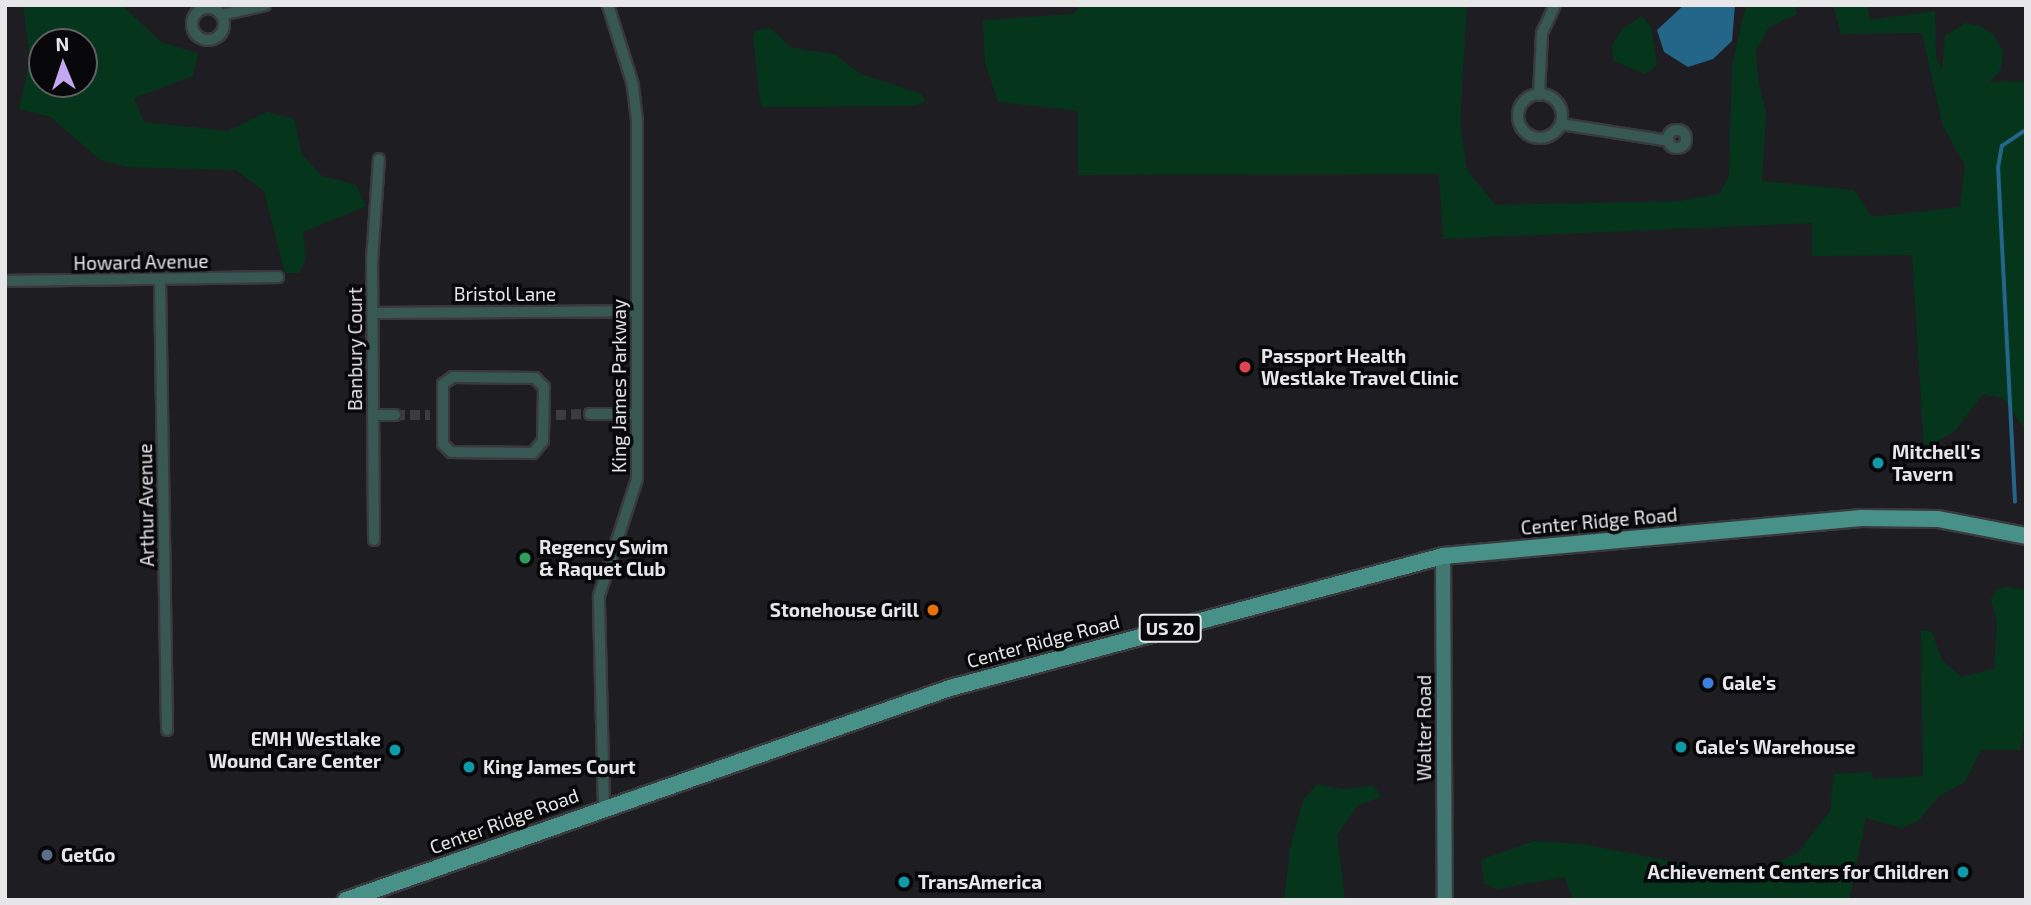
<!DOCTYPE html>
<html>
<head>
<meta charset="utf-8">
<style>
	body { margin:0 }
	#map { position:relative; width:2031px; height:905px; overflow:hidden; background:#1e1e22; font-family:"Exo 2",sans-serif }
	div>[style] { position:absolute }
	[style*='--x'] { left:calc(var(--x)*1px); top:calc(var(--y)*1px); width:calc(var(--w)*1px); rotate:calc(var(--a)*1deg) }
	.green>* { inset:0; background:#05361b }
	.water>* { inset:0; background:#23668a }
	.stream>* { height:3.5px; margin:-1.75px; padding:0 1.75px; transform-origin:1.75px; border-radius:1.75px; background:#23668a }
	.street-tunnel>* { height:10px; margin-top:-5px; transform-origin:0; background:repeating-linear-gradient(90deg,#3c3c40 0 10px,transparent 0 15px) }
	.roads { filter:drop-shadow(2px 0 #3a3a3e) drop-shadow(-2px 0 #3a3a3e) drop-shadow(0 2px #3a3a3e) drop-shadow(0 -2px #3a3a3e) }
	.street>* { height:10px; margin:-5px; padding:0 5px; transform-origin:5px; border-radius:5px; background:#375853 }
	.street>.ring { margin:-5px; padding:0; box-sizing:content-box; background:none; border:10px solid #375853; border-radius:50% }
	.secondary>* { height:14px; margin:-7px; padding:0 7px; transform-origin:7px; border-radius:7px; background:#417871 }
	.primary>* { height:16px; margin:-8px; padding:0 8px; transform-origin:8px; border-radius:8px; background:#489188 }
	.dots>* { width:19px; height:19px; translate:-50% -50%; box-sizing:border-box; border:4px solid #08080a; border-radius:50% }
	span { translate:-50% -50%; white-space:nowrap; text-align:center; line-height:1.15; -webkit-text-stroke:7px #08080a; paint-order:stroke }
	.shield-label span { padding:2px 5px; background:#08080a; border:2px solid; border-radius:5px; -webkit-text-stroke-width:0 }
	.shield-label { font-size:18px; color:#e7e7ea; font-weight:700 }
	.street-label { font-size:19px; color:#e7e7ea }
	.poi-label { font-size:19px; color:#e7e7ea; font-weight:700 }
	.left { translate:0 -50%; text-align:left }
	.right { translate:-100% -50%; text-align:right }
	.frame { position:absolute; inset:0; border:7px solid #e7e7ea; pointer-events:none }
	.north { position:absolute; left:28px; top:28px; width:70px; height:70px; box-sizing:border-box; background:#08080a; border:2px solid #616164; border-radius:50%; rotate:358deg; font-size:19px; font-weight:700; line-height:28px; text-align:center; color:#e7e7ea }
	.north::after { content:''; display:block; margin:auto; width:24px; height:32px; background:#c4a7f1; clip-path:polygon(50% 0,100% 100%,50% 72%,0 100%) }
</style>
</head>
<body>
<div id="map">
	<div class="green">
		<div style="clip-path:polygon(evenodd,23px 5px,122px 5px,161px 42px,198px 53px,193px 76px,134px 98px,144px 122px,228px 131px,267px 112px,294px 119px,302px 155px,322px 176px,356px 185px,366px 206px,303px 232px,306px 258px,299px 273px,285px 273px,264px 191px,236px 170px,127px 167px,99px 159px,51px 117px,19px 109px,30px 59px,23px 5px,42px 42px,84px 42px,84px 84px,42px 84px,42px 42px)"></div>
		<div style="clip-path:polygon(1079px 5px,1467px 5px,1460px 122px,1467px 170px,1495px 205px,1679px 201px,1719px 194px,1729px 176px,1732px 66px,1746px 5px,1794px 5px,1797px 14px,1769px 27px,1756px 50px,1758px 80px,1766px 112px,1762px 181px,1854px 190px,1872px 217px,1960px 207px,1965px 165px,1943px 126px,1922px 33px,1841px 34px,1833px 5px,1867px 5px,1870px 20px,1935px 11px,1936px 57px,1942px 70px,1945px 36px,1965px 23px,1980px 26px,1993px 34px,2003px 51px,2001px 69px,1990px 82px,2026px 81px,2026px 430px,2003px 398px,1983px 394px,1954px 432px,1924px 449px,1912px 255px,1812px 256px,1812px 223px,1443px 239px,1439px 174px,1078px 175px,1078px 111px,998px 102px,985px 62px,983px 20px,1074px 14px)"></div>
		<div style="clip-path:polygon(1642px 16px,1651px 27px,1657px 65px,1645px 74px,1614px 61px,1612px 46px,1622px 29px)"></div>
		<div style="clip-path:polygon(770px 28px,792px 48px,835px 54px,860px 74px,922px 94px,925px 102px,913px 106px,761px 107px,753px 37px,755px 31px)"></div>
		<div style="clip-path:polygon(2007px 587px,2026px 590px,2026px 720px,2020px 750px,1981px 750px,1965px 782px,1940px 795px,1919px 820px,1902px 828px,1866px 818px,1849px 900px,1574px 900px,1564px 877px,1497px 889px,1484px 883px,1481px 860px,1534px 841px,1583px 844px,1690px 865px,1764px 868px,1798px 853px,1830px 811px,1834px 774px,1872px 772px,1873px 779px,1923px 776px,1921px 630px,1932px 632px,1942px 660px,1961px 677px,1994px 669px,1997px 623px,1991px 599px,1997px 589px)"></div>
		<div style="clip-path:polygon(1317px 784px,1342px 789px,1374px 786px,1381px 797px,1358px 805px,1337px 835px,1345px 900px,1284px 900px,1290px 849px,1303px 801px)"></div>
	</div>
	<div class="water">
		<div style="clip-path:polygon(1684px 5px,1735px 5px,1732px 41px,1713px 59px,1688px 67px,1664px 52px,1657px 30px)"></div>
	</div>
	<div class="stream">
		<div style="--x:2015;--y:502;--w:334;--a:-92.9"></div>
		<div style="--x:1998;--y:168;--w:22;--a:-80"></div>
		<div style="--x:2002;--y:146;--w:29;--a:-34"></div>
	</div>
	<div class="street-tunnel">
		<div style="--x:395;--y:415;--w:35;--a:0"></div>
		<div style="--x:556;--y:415;--w:34;--a:-2"></div>
	</div>
	<div class="roads">
		<div class="street">
			<div class="ring" style="left:192px;top:8px;width:22px;height:22px"></div>
			<div style="--x:221;--y:15;--w:45;--a:-12.8"></div>
			<div class="ring" style="left:1518px;top:94px;width:34px;height:34px"></div>
			<div style="--x:1539;--y:95;--w:62;--a:-87.2"></div>
			<div style="--x:1542;--y:33;--w:31;--a:-65"></div>
			<div style="--x:1561;--y:124;--w:109;--a:8.9"></div>
			<div class="ring" style="left:1668px;top:130px;width:8px;height:8px"></div>
			<div style="--x:160;--y:280;--w:450;--a:89.1"></div>
			<div style="--x:5;--y:281;--w:273;--a:-0.8"></div>
			<div style="--x:373;--y:313;--w:263;--a:-0.4"></div>
			<div style="--x:453;--y:377;--w:82;--a:0.7"></div>
			<div style="--x:535;--y:378;--w:13;--a:45"></div>
			<div style="--x:544;--y:387;--w:54;--a:91.1"></div>
			<div style="--x:543;--y:441;--w:16;--a:130"></div>
			<div style="--x:533;--y:453;--w:82;--a:-179.3"></div>
			<div style="--x:451;--y:452;--w:11;--a:-135"></div>
			<div style="--x:443;--y:444;--w:60;--a:-90"></div>
			<div style="--x:443;--y:384;--w:12;--a:-35"></div>
			<div style="--x:590;--y:414;--w:46;--a:0"></div>
			<div style="--x:373;--y:415;--w:22;--a:0"></div>
			<div style="--x:374;--y:540;--w:279;--a:-90.4"></div>
			<div style="--x:372;--y:261;--w:102;--a:-86.1"></div>
			<div style="--x:604;--y:807;--w:211;--a:-91.4"></div>
			<div style="--x:599;--y:596;--w:123;--a:-72"></div>
			<div style="--x:637;--y:479;--w:359;--a:-90"></div>
			<div style="--x:637;--y:120;--w:35;--a:-97"></div>
			<div style="--x:633;--y:85;--w:84;--a:-107.4"></div>
		</div>
		<div class="secondary">
			<div style="--x:1443;--y:556;--w:344;--a:89.7"></div>
		</div>
		<div class="primary">
			<div style="--x:346;--y:900;--w:640;--a:-19.34"></div>
			<div style="--x:950;--y:688;--w:510;--a:-14.99"></div>
			<div style="--x:1443;--y:556;--w:420;--a:-5.2"></div>
			<div style="--x:1861;--y:518;--w:77;--a:0.7"></div>
			<div style="--x:1938;--y:519;--w:90;--a:10.9"></div>
		</div>
	</div>
	<div class="dots">
		<div style="left:1245px;top:367px;background:#e0444e"></div>
		<div style="left:1878px;top:463px;background:#0f9aa8"></div>
		<div style="left:525px;top:558px;background:#2e9e5b"></div>
		<div style="left:933px;top:610px;background:#e8710a"></div>
		<div style="left:1708px;top:683px;background:#3f7fe0"></div>
		<div style="left:1681px;top:747px;background:#0f9aa8"></div>
		<div style="left:395px;top:750px;background:#0f9aa8"></div>
		<div style="left:469px;top:767px;background:#0f9aa8"></div>
		<div style="left:47px;top:855px;background:#5c6f8a"></div>
		<div style="left:1963px;top:872px;background:#0f9aa8"></div>
		<div style="left:904px;top:882px;background:#0f9aa8"></div>
	</div>
	<div class="shield-label">
		<span style="left:1170px;top:628px">US 20</span>
	</div>
	<div class="street-label">
		<span style="left:141px;top:262px;rotate:-1deg">Howard Avenue</span>
		<span style="left:505px;top:294px">Bristol Lane</span>
		<span style="left:355px;top:349px;rotate:-90deg">Banbury Court</span>
		<span style="left:619px;top:386px;rotate:-90deg">King James Parkway</span>
		<span style="left:146px;top:505px;rotate:-91deg">Arthur Avenue</span>
		<span style="left:1599px;top:521px;rotate:-5deg">Center Ridge Road</span>
		<span style="left:1043px;top:641px;rotate:-15deg">Center Ridge Road</span>
		<span style="left:1424px;top:728px;rotate:-90deg">Walter Road</span>
		<span style="left:504px;top:821px;rotate:-20deg">Center Ridge Road</span>
	</div>
	<div class="poi-label">
		<span class="left" style="left:1261px;top:367px">Passport Health<br>Westlake Travel Clinic</span>
		<span class="left" style="left:1892px;top:463px">Mitchell's<br>Tavern</span>
		<span class="left" style="left:539px;top:558px">Regency Swim<br>&amp; Raquet Club</span>
		<span class="right" style="left:919px;top:610px">Stonehouse Grill</span>
		<span class="left" style="left:1722px;top:683px">Gale's</span>
		<span class="right" style="left:381px;top:750px">EMH Westlake<br>Wound Care Center</span>
		<span class="left" style="left:1695px;top:747px">Gale's Warehouse</span>
		<span class="left" style="left:483px;top:767px">King James Court</span>
		<span class="left" style="left:61px;top:855px">GetGo</span>
		<span class="right" style="left:1949px;top:872px">Achievement Centers for Children</span>
		<span class="left" style="left:918px;top:882px">TransAmerica</span>
	</div>
	<div class="frame"></div>
	<div class="north">N</div>
</div>
</body>
</html>
